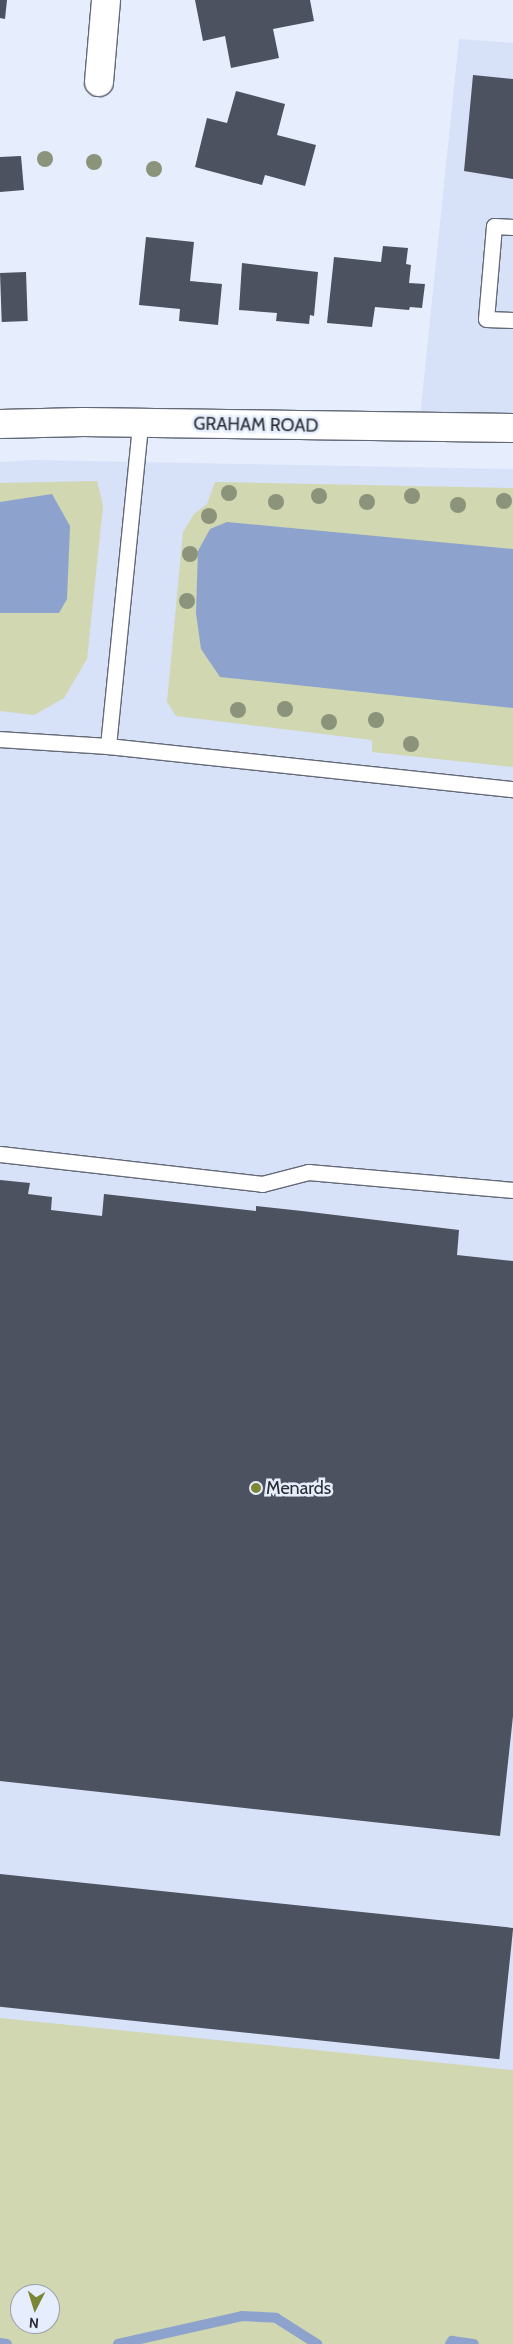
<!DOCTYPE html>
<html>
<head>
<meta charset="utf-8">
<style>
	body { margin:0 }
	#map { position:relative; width:513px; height:2344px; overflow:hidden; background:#e6eefd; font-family:Cabin,sans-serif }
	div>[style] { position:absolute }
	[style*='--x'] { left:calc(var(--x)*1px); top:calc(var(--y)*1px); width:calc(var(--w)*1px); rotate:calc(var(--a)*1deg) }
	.built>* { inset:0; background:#d7e1f7 }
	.green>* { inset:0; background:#d0d7b1 }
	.water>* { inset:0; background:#8da2cd }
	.stream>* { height:10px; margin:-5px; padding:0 5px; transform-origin:5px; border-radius:5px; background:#8da2cd }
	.building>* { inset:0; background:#4c525f; transform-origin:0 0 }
	.roads { filter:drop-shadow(1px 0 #636976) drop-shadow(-1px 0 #636976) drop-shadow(0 1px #636976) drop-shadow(0 -1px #636976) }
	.service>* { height:15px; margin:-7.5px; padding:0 7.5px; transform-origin:7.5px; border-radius:7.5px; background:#fff }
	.minor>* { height:28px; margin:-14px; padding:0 14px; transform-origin:14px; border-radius:14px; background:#fff }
	.secondary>* { height:28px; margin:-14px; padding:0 14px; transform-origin:14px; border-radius:14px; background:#fff }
	.trees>* { width:16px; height:16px; margin:-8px; border-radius:50%; background:#8b937a }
	.dots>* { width:14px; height:14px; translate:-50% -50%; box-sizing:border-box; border:2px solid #e6eefd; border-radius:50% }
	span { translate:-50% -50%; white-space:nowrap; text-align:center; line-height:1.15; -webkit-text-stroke:5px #e6eefd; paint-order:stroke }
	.street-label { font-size:18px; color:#2a2c32 }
	.poi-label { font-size:18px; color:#2a2c32 }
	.left { translate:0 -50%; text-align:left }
	.north { position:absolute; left:10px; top:2284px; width:50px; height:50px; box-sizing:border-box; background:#e6eefd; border:1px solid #9ba0ac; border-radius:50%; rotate:185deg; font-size:14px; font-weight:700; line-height:20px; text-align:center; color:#2a2c32 }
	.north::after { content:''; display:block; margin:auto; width:18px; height:22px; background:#7b8734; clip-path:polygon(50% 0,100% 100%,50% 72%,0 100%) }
</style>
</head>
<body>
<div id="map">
	<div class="built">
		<div style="clip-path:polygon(459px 39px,513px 43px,513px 428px,419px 427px)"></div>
		<div style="clip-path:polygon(33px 460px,513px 469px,513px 2070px,0 2019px,0 462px)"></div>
	</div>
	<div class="green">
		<div style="clip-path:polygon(97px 481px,103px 506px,87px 659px,64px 698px,34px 715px,0 711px,0 483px)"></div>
		<div style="clip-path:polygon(215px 482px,513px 488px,513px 767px,372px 752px,372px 740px,176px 716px,167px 702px,183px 532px,194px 514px,207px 504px)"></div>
		<div style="clip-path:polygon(evenodd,0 2018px,513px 2070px,513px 2344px,0 2344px,0 2018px,20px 2294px,50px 2294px,50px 2324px,20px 2324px,20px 2294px)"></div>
	</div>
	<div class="water">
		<div style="clip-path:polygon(52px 494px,70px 526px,67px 599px,59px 613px,0 613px,0 502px)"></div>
		<div style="clip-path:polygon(227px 522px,513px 549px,513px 708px,220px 677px,201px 649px,196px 613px,198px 551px,210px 529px)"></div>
	</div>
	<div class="stream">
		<div style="--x:0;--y:2343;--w:7;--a:8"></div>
		<div style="--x:118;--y:2344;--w:127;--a:-12.7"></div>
		<div style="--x:242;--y:2316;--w:34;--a:3"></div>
		<div style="--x:276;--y:2318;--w:49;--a:32.4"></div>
		<div style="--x:450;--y:2344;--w:4;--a:-56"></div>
		<div style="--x:452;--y:2341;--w:22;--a:8"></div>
	</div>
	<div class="building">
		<div style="clip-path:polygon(0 0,7px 0,5px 19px,0 18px)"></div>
		<div style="clip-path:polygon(195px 0,310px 0,314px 21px,273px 29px,279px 58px,231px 68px,225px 36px,203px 41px)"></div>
		<div style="clip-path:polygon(473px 75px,513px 79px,513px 179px,464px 171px)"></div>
		<div style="clip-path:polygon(236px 91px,285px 104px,277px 135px,316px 145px,305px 186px,265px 175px,262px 185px,195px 167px,207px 118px,227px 123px)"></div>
		<div style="clip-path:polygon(21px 156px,24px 190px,0 192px,0 157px)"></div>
		<div style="clip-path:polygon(146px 237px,194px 242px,190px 281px,222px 284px,218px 325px,179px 321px,180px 309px,139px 305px)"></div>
		<div style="clip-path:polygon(383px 246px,408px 248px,406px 264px,411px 265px,409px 283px,425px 284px,422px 308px,410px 307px,409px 310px,375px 307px,372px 327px,327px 323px,334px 257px,381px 262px)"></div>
		<div style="clip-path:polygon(242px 263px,318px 272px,314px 316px,310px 315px,309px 324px,276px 321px,277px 313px,239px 310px)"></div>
		<div style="left:26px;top:272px;width:49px;height:26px;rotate:88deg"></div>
		<div style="clip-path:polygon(0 1180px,30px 1183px,28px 1194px,52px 1197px,51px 1210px,102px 1216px,104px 1194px,256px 1211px,256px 1206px,302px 1211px,459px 1230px,457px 1255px,513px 1261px,513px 1716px,500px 1836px,0 1781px)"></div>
		<div style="left:0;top:1874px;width:516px;height:132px;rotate:6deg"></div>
	</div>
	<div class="roads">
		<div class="service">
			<div style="--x:513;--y:227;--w:19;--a:-177"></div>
			<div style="--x:494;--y:226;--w:93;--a:94.9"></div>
			<div style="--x:486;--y:319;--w:27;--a:2"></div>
			<div style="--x:0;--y:739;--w:108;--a:3.7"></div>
			<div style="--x:108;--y:746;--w:325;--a:-84.3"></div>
			<div style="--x:108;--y:746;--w:407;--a:6.1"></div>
			<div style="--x:0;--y:1154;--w:264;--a:6.5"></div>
			<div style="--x:262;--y:1184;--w:48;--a:-14.6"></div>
			<div style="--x:308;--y:1172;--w:206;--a:5"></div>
		</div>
		<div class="minor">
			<div style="--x:99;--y:82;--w:82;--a:-85.1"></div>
		</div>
		<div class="secondary">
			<div style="--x:0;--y:424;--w:83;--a:-1.4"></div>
			<div style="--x:83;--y:422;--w:430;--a:0.8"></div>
		</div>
	</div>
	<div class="trees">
		<div style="left:45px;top:159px"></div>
		<div style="left:94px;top:162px"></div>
		<div style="left:154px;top:169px"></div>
		<div style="left:229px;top:493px"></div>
		<div style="left:319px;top:496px"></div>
		<div style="left:412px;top:496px"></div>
		<div style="left:504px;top:501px"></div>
		<div style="left:276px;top:502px"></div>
		<div style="left:367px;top:502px"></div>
		<div style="left:458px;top:505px"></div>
		<div style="left:209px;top:516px"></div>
		<div style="left:190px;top:554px"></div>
		<div style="left:187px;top:601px"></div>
		<div style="left:285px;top:709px"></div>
		<div style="left:238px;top:710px"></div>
		<div style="left:376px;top:720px"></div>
		<div style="left:329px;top:722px"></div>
		<div style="left:411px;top:744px"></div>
	</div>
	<div class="dots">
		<div style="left:256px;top:1488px;background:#7b8734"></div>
	</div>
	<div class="street-label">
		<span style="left:256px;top:425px;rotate:1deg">GRAHAM ROAD</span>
	</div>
	<div class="poi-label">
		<span class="left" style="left:266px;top:1488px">Menards</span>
	</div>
	<div class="north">N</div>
</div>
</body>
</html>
